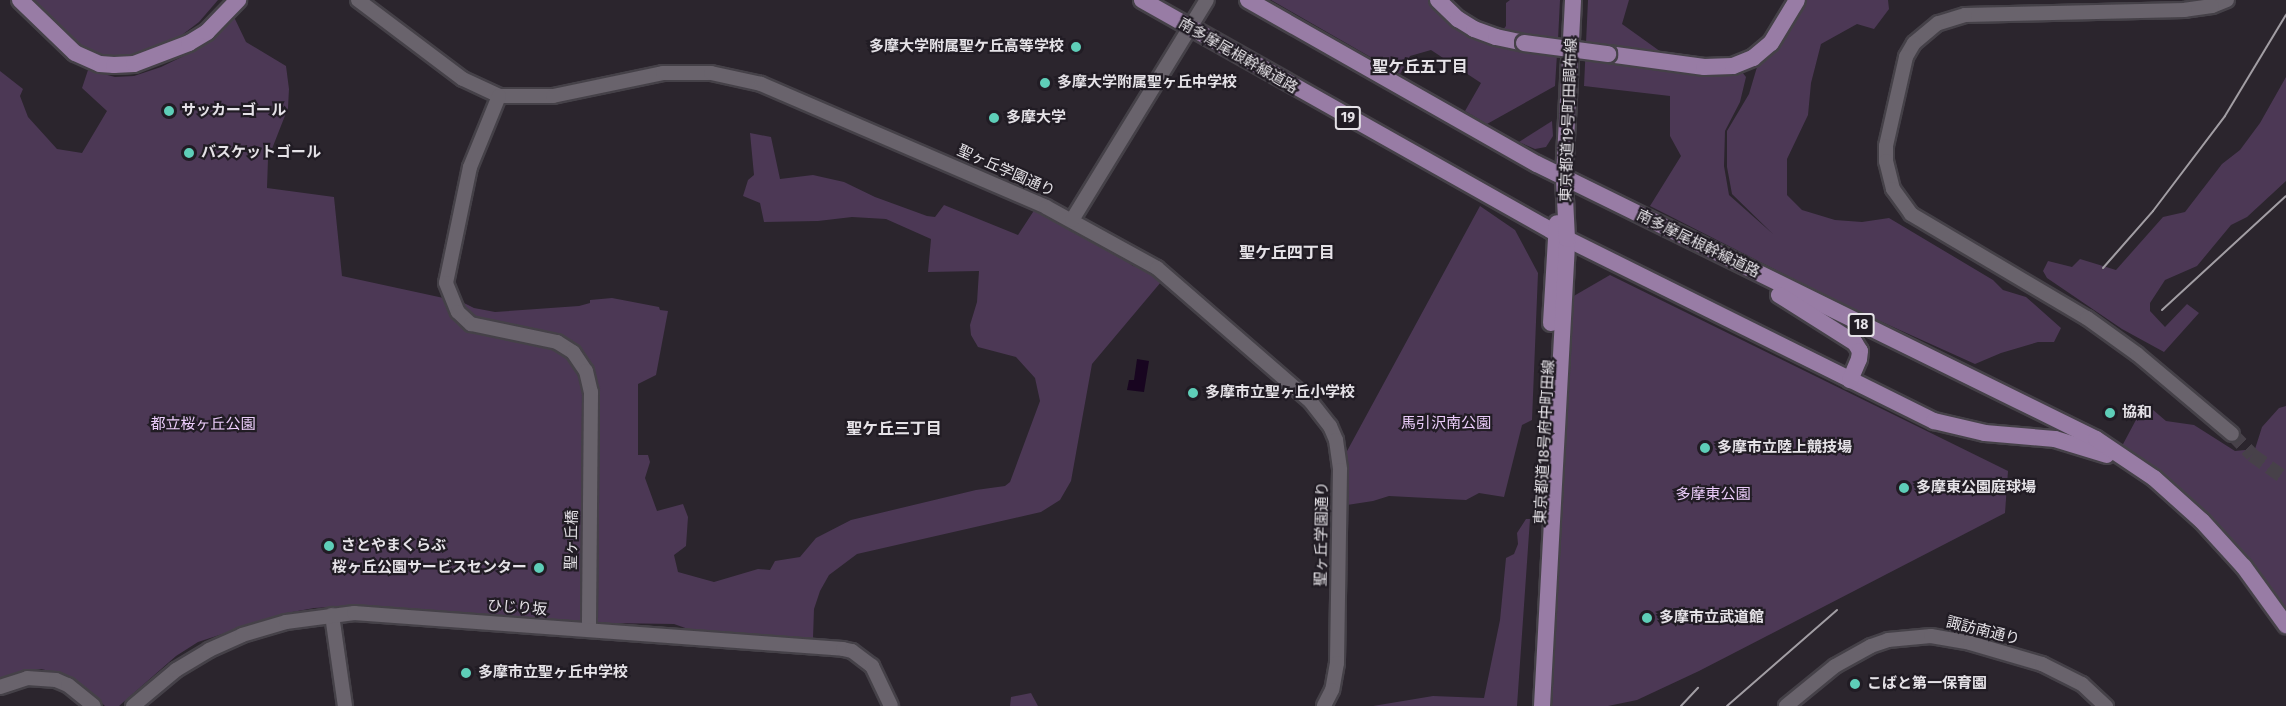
<!DOCTYPE html>
<html>
<head>
<meta charset="utf-8">
<style>
	body { margin:0 }
	#map { position:relative; width:2286px; height:706px; overflow:hidden; background:#2b252d; font-family:"Fira Sans","Noto Sans JP",sans-serif }
	div>[style] { position:absolute }
	[style*='--x'] { left:calc(var(--x)*1px); top:calc(var(--y)*1px); width:calc(var(--w)*1px); rotate:calc(var(--a)*1deg) }
	.green>* { inset:0; background:#4c3855 }
	.water>* { inset:0; background:#180520 }
	.minor-tunnel>* { height:14px; margin-top:-7px; transform-origin:0; background:repeating-linear-gradient(90deg,#474149 0 14px,transparent 0 21px) }
	.roads { filter:drop-shadow(2px 0 #454148) drop-shadow(-2px 0 #454148) drop-shadow(0 2px #454148) drop-shadow(0 -2px #454148) }
	.minor>* { height:14px; margin:-7px; padding:0 7px; transform-origin:7px; border-radius:7px; background:#69636c }
	.major>* { height:16px; margin:-8px; padding:0 8px; transform-origin:8px; border-radius:8px; background:#987ca5 }
	.rail>* { height:2px; margin:-1px; padding:0 1px; transform-origin:1px; border-radius:1px; background:#a29ea4 }
	.bridges { filter:drop-shadow(2px 0 #454148) drop-shadow(-2px 0 #454148) drop-shadow(0 2px #454148) drop-shadow(0 -2px #454148) }
	.major-bridge>* { height:16px; margin:-8px; padding:0 8px; transform-origin:8px; border-radius:8px; background:#987ca5 }
	.dots>* { width:16px; height:16px; translate:-50% -50%; box-sizing:border-box; border:3px solid #211c24; border-radius:50% }
	span { translate:-50% -50%; white-space:nowrap; text-align:center; line-height:1.15; -webkit-text-stroke:4.5px #211c24; paint-order:stroke }
	.shield-label span { padding:2px 4px; background:#211c24; border:2px solid; border-radius:4px; -webkit-text-stroke-width:0 }
	.shield-label { font-size:14px; color:#e5e2e7; font-weight:700 }
	.poi-label { font-size:15px; color:#e5e2e7; font-weight:700 }
	.right { translate:-100% -50%; text-align:right }
	.left { translate:0 -50%; text-align:left }
	.street-label { font-size:15px; color:#e5e2e7 }
	.park-label { font-size:15px; color:#ebccfa }
	.neighbourhood-label { font-size:16px; color:#e5e2e7; font-weight:700 }
</style>
</head>
<body>
<div id="map">
	<div class="green">
		<div style="clip-path:polygon(29px 0,218px 0,199px 22px,174px 41px,150px 51px,121px 58px,101px 59px,69px 40px)"></div>
		<div style="clip-path:polygon(1271px 0,1430px 0,1441px 12px,1557px 54px,1555px 86px,1487px 124px,1465px 111px,1481px 83px,1431px 50px,1410px 56px,1400px 74px)"></div>
		<div style="clip-path:polygon(1510px 0,1560px 0,1558px 40px,1502px 31px,1506px 26px,1506px 3px)"></div>
		<div style="clip-path:polygon(1588px 0,1629px 0,1622px 24px,1689px 72px,1742px 72px,1746px 77px,1740px 102px,1725px 131px,1724px 166px,1729px 195px,1773px 234px,1732px 194px,1727px 167px,1727px 131px,1749px 94px,1757px 67px,1778px 48px,1806px 0,1888px 0,1889px 9px,1874px 29px,1857px 24px,1821px 44px,1811px 83px,1808px 115px,1787px 159px,1787px 195px,1802px 210px,1835px 220px,1862px 222px,1889px 218px,1993px 280px,2003px 290px,2026px 297px,2061px 328px,2054px 342px,2038px 342px,2001px 353px,1975px 364px,1851px 308px,1650px 206px,1681px 156px,1670px 136px,1670px 96px,1584px 86px)"></div>
		<div style="clip-path:polygon(234px 17px,246px 42px,286px 66px,289px 89px,288px 108px,268px 159px,267px 188px,334px 197px,342px 276px,462px 302px,474px 308px,495px 312px,579px 306px,590px 303px,590px 300px,612px 298px,659px 307px,660px 310px,668px 311px,656px 375px,638px 384px,638px 455px,648px 455px,650px 462px,645px 478px,657px 511px,683px 504px,688px 517px,686px 546px,674px 555px,678px 572px,714px 582px,758px 569px,770px 570px,775px 561px,800px 557px,816px 538px,851px 520px,976px 490px,1005px 486px,1010px 482px,1040px 401px,1035px 378px,1016px 357px,978px 347px,971px 335px,970px 325px,977px 302px,979px 271px,928px 272px,931px 239px,886px 219px,852px 217px,818px 221px,764px 222px,760px 203px,743px 196px,748px 180px,754px 175px,750px 133px,771px 137px,780px 179px,813px 175px,844px 182px,875px 197px,927px 216px,935px 217px,944px 205px,1018px 235px,1035px 209px,1114px 252px,1133px 266px,1141px 267px,1161px 282px,1092px 364px,1071px 481px,1060px 500px,1041px 512px,857px 554px,829px 575px,820px 591px,814px 609px,813px 638px,691px 630px,674px 624px,607px 623px,364px 605px,314px 608px,287px 613px,198px 642px,176px 656px,119px 706px,105px 706px,76px 681px,59px 673px,41px 669px,24px 671px,0 679px,0 71px,23px 89px,20px 96px,28px 117px,57px 149px,82px 153px,107px 111px,82px 88px,88px 70px,115px 77px,134px 76px,161px 67px,194px 51px,214px 38px)"></div>
		<div style="clip-path:polygon(2286px 77px,2286px 181px,2247px 217px,2231px 225px,2197px 266px,2165px 280px,2150px 303px,2150px 311px,2165px 327px,2187px 304px,2199px 313px,2164px 352px,2122px 329px,2047px 278px,2043px 271px,2048px 261px,2072px 267px,2080px 259px,2116px 270px,2163px 217px,2185px 212px,2222px 164px,2240px 150px,2260px 123px)"></div>
		<div style="clip-path:polygon(1552px 121px,1553px 136px,1546px 147px,1535px 149px,1519px 142px)"></div>
		<div style="clip-path:polygon(1480px 206px,1515px 230px,1538px 273px,1532px 420px,1522px 425px,1504px 497px,1479px 493px,1466px 500px,1389px 496px,1373px 501px,1347px 505px,1346px 453px)"></div>
		<div style="clip-path:polygon(1610px 275px,2008px 471px,2005px 513px,1699px 671px,1637px 700px,1608px 706px,1552px 706px,1572px 297px)"></div>
		<div style="clip-path:polygon(2145px 403px,2166px 421px,2194px 425px,2235px 451px,2255px 449px,2262px 427px,2279px 408px,2286px 406px,2286px 610px,2263px 576px,2214px 520px,2159px 471px,2122px 446px)"></div>
		<div style="clip-path:polygon(1526px 519px,1530px 519px,1517px 706px,1373px 706px,1433px 696px,1484px 698px,1500px 620px,1506px 558px,1514px 554px,1518px 544px,1517px 533px)"></div>
		<div style="clip-path:polygon(1031px 693px,1038px 706px,1010px 706px,1011px 697px)"></div>
	</div>
	<div class="water">
		<div style="clip-path:polygon(1137px 359px,1149px 361px,1144px 392px,1127px 390px,1129px 380px,1134px 380px)"></div>
	</div>
	<div class="minor-tunnel">
		<div style="--x:2232;--y:434;--w:29;--a:46"></div>
		<div style="--x:2252;--y:455;--w:42;--a:35.2"></div>
	</div>
	<div class="roads">
		<div class="minor">
			<div style="--x:358;--y:0;--w:131;--a:37"></div>
			<div style="--x:463;--y:79;--w:40;--a:25"></div>
			<div style="--x:499;--y:96;--w:54;--a:0"></div>
			<div style="--x:553;--y:96;--w:112;--a:-11.8"></div>
			<div style="--x:663;--y:73;--w:48;--a:0"></div>
			<div style="--x:711;--y:73;--w:51;--a:12.4"></div>
			<div style="--x:761;--y:84;--w:310;--a:23.3"></div>
			<div style="--x:1046;--y:207;--w:127;--a:28.8"></div>
			<div style="--x:1157;--y:268;--w:204;--a:41"></div>
			<div style="--x:1311;--y:402;--w:31;--a:52"></div>
			<div style="--x:1330;--y:426;--w:15;--a:67"></div>
			<div style="--x:1336;--y:440;--w:30;--a:82"></div>
			<div style="--x:1340;--y:470;--w:193;--a:90.9"></div>
			<div style="--x:1337;--y:663;--w:27;--a:100"></div>
			<div style="--x:1332;--y:690;--w:18;--a:117"></div>
			<div style="--x:2227;--y:0;--w:16;--a:158"></div>
			<div style="--x:2212;--y:6;--w:27;--a:172"></div>
			<div style="--x:2185;--y:10;--w:220;--a:178.7"></div>
			<div style="--x:1965;--y:15;--w:28;--a:163"></div>
			<div style="--x:1938;--y:23;--w:31;--a:140"></div>
			<div style="--x:1914;--y:43;--w:16;--a:120"></div>
			<div style="--x:1906;--y:57;--w:91;--a:102.7"></div>
			<div style="--x:1886;--y:146;--w:15;--a:90"></div>
			<div style="--x:1886;--y:161;--w:29;--a:76"></div>
			<div style="--x:1893;--y:189;--w:31;--a:54"></div>
			<div style="--x:1911;--y:214;--w:204;--a:30.6"></div>
			<div style="--x:2087;--y:318;--w:62;--a:35.8"></div>
			<div style="--x:2137;--y:354;--w:124;--a:40.1"></div>
			<div style="--x:499;--y:96;--w:77;--a:112.2"></div>
			<div style="--x:470;--y:167;--w:118;--a:101.7"></div>
			<div style="--x:446;--y:283;--w:31;--a:68"></div>
			<div style="--x:458;--y:312;--w:18;--a:43"></div>
			<div style="--x:471;--y:324;--w:88;--a:11.8"></div>
			<div style="--x:557;--y:342;--w:19;--a:32"></div>
			<div style="--x:573;--y:352;--w:23;--a:56"></div>
			<div style="--x:586;--y:371;--w:22;--a:77"></div>
			<div style="--x:591;--y:392;--w:238;--a:90.5"></div>
			<div style="--x:1072;--y:220;--w:258;--a:-58.5"></div>
			<div style="--x:332;--y:615;--w:92;--a:81.9"></div>
			<div style="--x:0;--y:687;--w:28;--a:-18"></div>
			<div style="--x:27;--y:678;--w:29;--a:4"></div>
			<div style="--x:56;--y:680;--w:13;--a:23"></div>
			<div style="--x:68;--y:685;--w:33;--a:39"></div>
			<div style="--x:133;--y:706;--w:56;--a:-39.9"></div>
			<div style="--x:176;--y:670;--w:39;--a:-31"></div>
			<div style="--x:209;--y:650;--w:36;--a:-24"></div>
			<div style="--x:242;--y:635;--w:46;--a:-16.5"></div>
			<div style="--x:286;--y:622;--w:69;--a:-7.5"></div>
			<div style="--x:354;--y:613;--w:490;--a:4.2"></div>
			<div style="--x:843;--y:649;--w:9;--a:13"></div>
			<div style="--x:852;--y:651;--w:25;--a:37"></div>
			<div style="--x:872;--y:666;--w:44;--a:64.6"></div>
			<div style="--x:1786;--y:706;--w:63;--a:-39.2"></div>
			<div style="--x:1835;--y:666;--w:41;--a:-29.1"></div>
			<div style="--x:1871;--y:646;--w:18;--a:-19"></div>
			<div style="--x:1888;--y:640;--w:43;--a:-5.3"></div>
			<div style="--x:1931;--y:636;--w:40;--a:10"></div>
			<div style="--x:1970;--y:643;--w:75;--a:16.3"></div>
			<div style="--x:2042;--y:664;--w:45;--a:26.6"></div>
			<div style="--x:2082;--y:684;--w:33;--a:43"></div>
		</div>
		<div class="major">
			<div style="--x:20;--y:0;--w:76;--a:43.9"></div>
			<div style="--x:75;--y:53;--w:27;--a:24"></div>
			<div style="--x:100;--y:64;--w:14;--a:4"></div>
			<div style="--x:114;--y:65;--w:20;--a:-3"></div>
			<div style="--x:134;--y:64;--w:59;--a:-20.9"></div>
			<div style="--x:189;--y:43;--w:21;--a:-31"></div>
			<div style="--x:207;--y:32;--w:45;--a:-45.9"></div>
			<div style="--x:1142;--y:0;--w:474;--a:29.4"></div>
			<div style="--x:1555;--y:233;--w:423;--a:26.4"></div>
			<div style="--x:1934;--y:421;--w:52;--a:13.2"></div>
			<div style="--x:1985;--y:433;--w:70;--a:4.9"></div>
			<div style="--x:2055;--y:439;--w:54;--a:17.1"></div>
			<div style="--x:1248;--y:0;--w:332;--a:29.6"></div>
			<div style="--x:1537;--y:164;--w:623;--a:26.19"></div>
			<div style="--x:2096;--y:439;--w:70;--a:33.9"></div>
			<div style="--x:2154;--y:478;--w:64;--a:41.9"></div>
			<div style="--x:2202;--y:521;--w:62;--a:47.6"></div>
			<div style="--x:2244;--y:567;--w:72;--a:54.1"></div>
			<div style="--x:1438;--y:0;--w:28;--a:44"></div>
			<div style="--x:1458;--y:19;--w:19;--a:32"></div>
			<div style="--x:1474;--y:29;--w:23;--a:20"></div>
			<div style="--x:1496;--y:37;--w:29;--a:12"></div>
			<div style="--x:1608;--y:54;--w:97;--a:7.7"></div>
			<div style="--x:1704;--y:67;--w:29;--a:-2"></div>
			<div style="--x:1733;--y:66;--w:22;--a:-22"></div>
			<div style="--x:1753;--y:58;--w:23;--a:-40"></div>
			<div style="--x:1771;--y:43;--w:50;--a:-58.8"></div>
			<div style="--x:1779;--y:295;--w:90;--a:32.3"></div>
			<div style="--x:1855;--y:343;--w:9;--a:58"></div>
			<div style="--x:1860;--y:351;--w:8;--a:97"></div>
			<div style="--x:1859;--y:359;--w:23;--a:113"></div>
			<div style="--x:1551;--y:323;--w:100;--a:-86.6"></div>
			<div style="--x:1542;--y:706;--w:468;--a:-86.9"></div>
			<div style="--x:1567;--y:239;--w:61;--a:-92.8"></div>
			<div style="--x:1564;--y:178;--w:178;--a:-87.1"></div>
		</div>
	</div>
	<div class="rail">
		<div style="--x:2103;--y:268;--w:76;--a:-48.7"></div>
		<div style="--x:2153;--y:211;--w:119;--a:-52.8"></div>
		<div style="--x:2225;--y:116;--w:118;--a:-58.9"></div>
		<div style="--x:2162;--y:310;--w:168;--a:-42.6"></div>
		<div style="--x:1681;--y:706;--w:25;--a:-47"></div>
		<div style="--x:1727;--y:706;--w:146;--a:-41.1"></div>
	</div>
	<div class="bridges">
		<div class="major-bridge">
			<div style="--x:1524;--y:43;--w:85;--a:7.5"></div>
		</div>
	</div>
	<div class="dots">
		<div style="left:1076px;top:47px;background:#5eceb8"></div>
		<div style="left:1045px;top:83px;background:#5eceb8"></div>
		<div style="left:169px;top:111px;background:#5eceb8"></div>
		<div style="left:994px;top:118px;background:#5eceb8"></div>
		<div style="left:189px;top:153px;background:#5eceb8"></div>
		<div style="left:1193px;top:393px;background:#5eceb8"></div>
		<div style="left:2110px;top:413px;background:#5eceb8"></div>
		<div style="left:1705px;top:448px;background:#5eceb8"></div>
		<div style="left:1904px;top:488px;background:#5eceb8"></div>
		<div style="left:329px;top:546px;background:#5eceb8"></div>
		<div style="left:539px;top:568px;background:#5eceb8"></div>
		<div style="left:1647px;top:618px;background:#5eceb8"></div>
		<div style="left:466px;top:673px;background:#5eceb8"></div>
		<div style="left:1855px;top:684px;background:#5eceb8"></div>
	</div>
	<div class="shield-label">
		<span style="left:1348px;top:118px">19</span>
		<span style="left:1861px;top:325px">18</span>
	</div>
	<div class="poi-label">
		<span class="right" style="left:1064px;top:47px">多摩大学附属聖ケ丘高等学校</span>
		<span class="left" style="left:1057px;top:83px">多摩大学附属聖ヶ丘中学校</span>
		<span class="left" style="left:181px;top:111px">サッカーゴール</span>
		<span class="left" style="left:1006px;top:118px">多摩大学</span>
		<span class="left" style="left:201px;top:153px">バスケットゴール</span>
		<span class="left" style="left:1205px;top:393px">多摩市立聖ヶ丘小学校</span>
		<span class="left" style="left:2122px;top:413px">協和</span>
		<span class="left" style="left:1717px;top:448px">多摩市立陸上競技場</span>
		<span class="left" style="left:1916px;top:488px">多摩東公園庭球場</span>
		<span class="left" style="left:341px;top:546px">さとやまくらぶ</span>
		<span class="right" style="left:527px;top:568px">桜ヶ丘公園サービスセンター</span>
		<span class="left" style="left:1659px;top:618px">多摩市立武道館</span>
		<span class="left" style="left:478px;top:673px">多摩市立聖ヶ丘中学校</span>
		<span class="left" style="left:1867px;top:684px">こばと第一保育園</span>
	</div>
	<div class="street-label">
		<span style="left:1238px;top:56px;rotate:30deg">南多摩尾根幹線道路</span>
		<span style="left:1569px;top:120px;rotate:-88deg">東京都道19号町田調布線</span>
		<span style="left:1006px;top:171px;rotate:24deg">聖ヶ丘学園通り</span>
		<span style="left:1698px;top:244px;rotate:26deg">南多摩尾根幹線道路</span>
		<span style="left:1545px;top:442px;rotate:-87deg">東京都道18号府中町田線</span>
		<span style="left:1322px;top:534px;rotate:-89deg">聖ヶ丘学園通り</span>
		<span style="left:572px;top:540px;rotate:-89deg">聖ヶ丘橋</span>
		<span style="left:517px;top:608px;rotate:4deg">ひじり坂</span>
		<span style="left:1983px;top:631px;rotate:14deg">諏訪南通り</span>
	</div>
	<div class="park-label">
		<span style="left:1446px;top:424px">馬引沢南公園</span>
		<span style="left:203px;top:425px">都立桜ヶ丘公園</span>
		<span style="left:1713px;top:495px">多摩東公園</span>
	</div>
	<div class="neighbourhood-label">
		<span style="left:1420px;top:67px">聖ケ丘五丁目</span>
		<span style="left:1287px;top:253px">聖ケ丘四丁目</span>
		<span style="left:894px;top:429px">聖ケ丘三丁目</span>
	</div>
</div>
</body>
</html>
